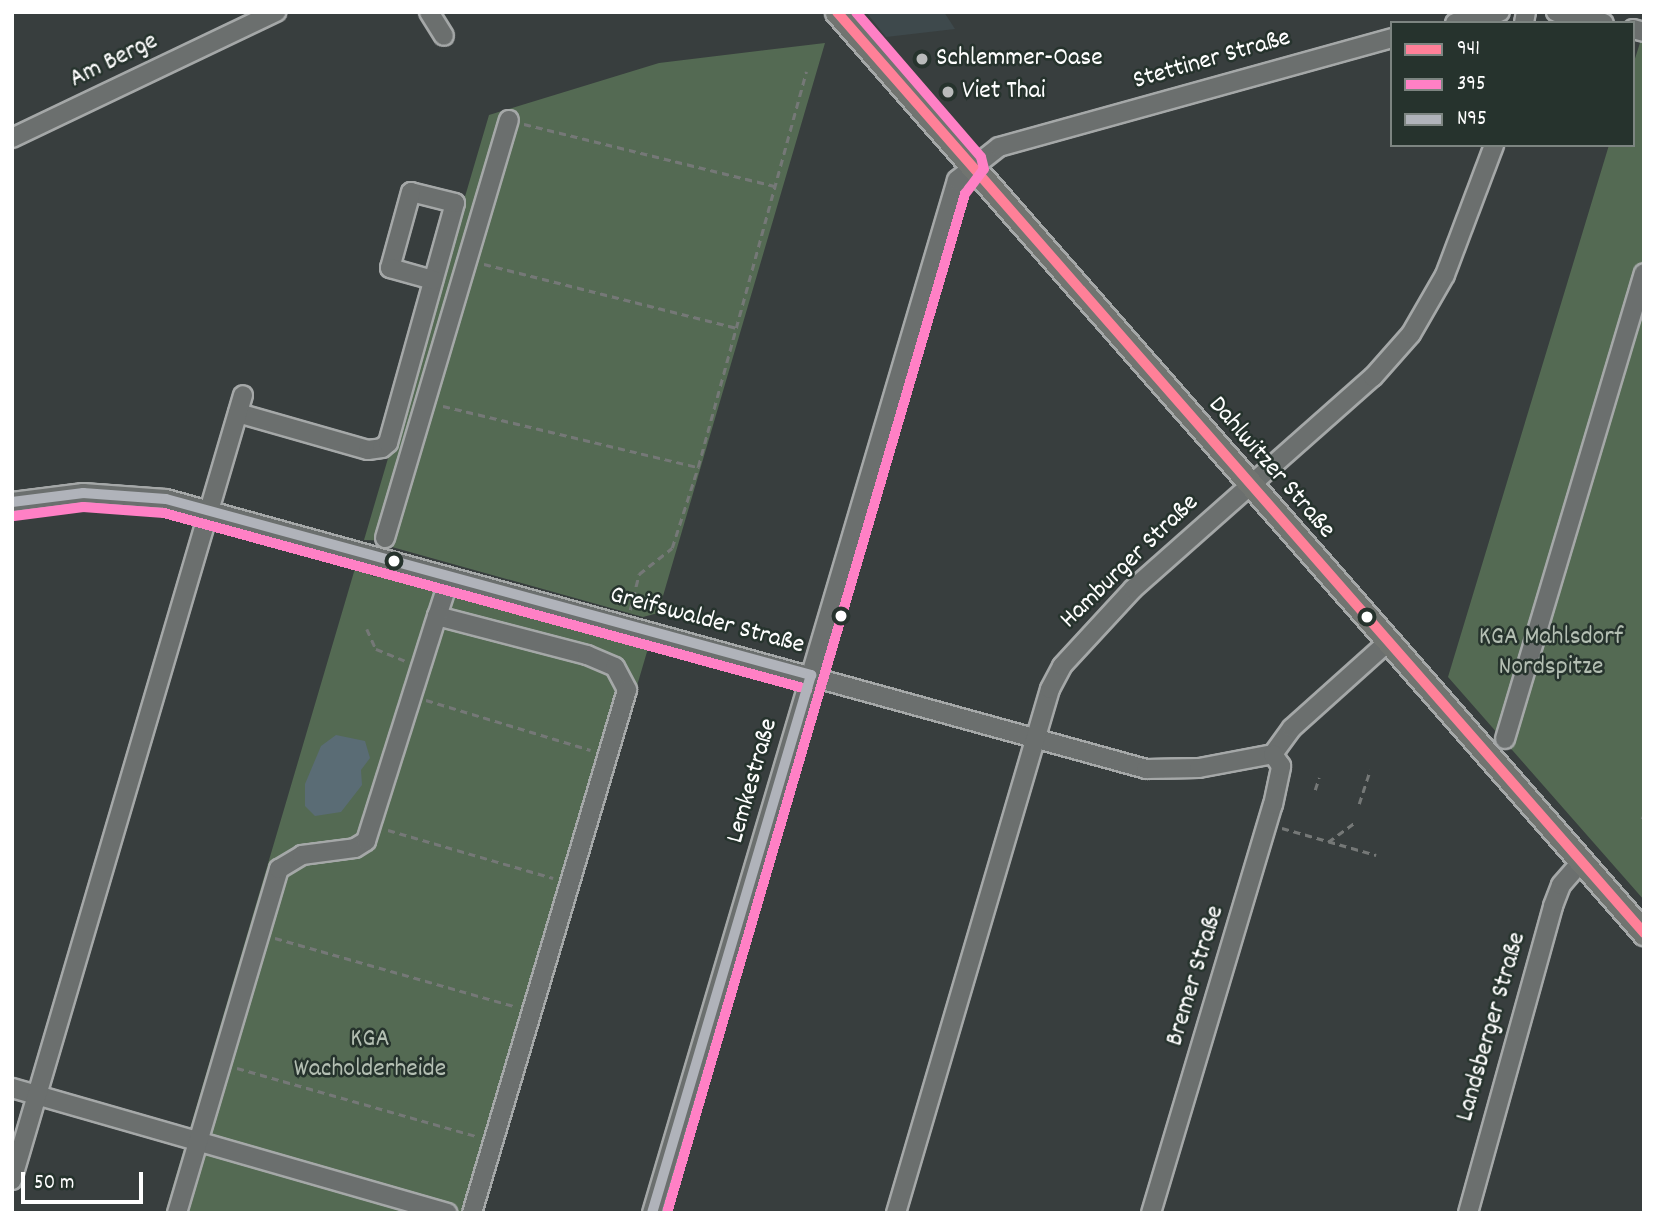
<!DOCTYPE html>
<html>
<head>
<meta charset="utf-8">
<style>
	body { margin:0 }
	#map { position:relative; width:1656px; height:1225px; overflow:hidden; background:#383e3e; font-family:Dekko,sans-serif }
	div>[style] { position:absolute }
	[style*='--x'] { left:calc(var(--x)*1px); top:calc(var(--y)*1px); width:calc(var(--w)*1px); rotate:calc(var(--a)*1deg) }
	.built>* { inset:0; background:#3e494c }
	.green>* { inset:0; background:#546a53 }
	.water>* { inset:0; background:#5a6c75 }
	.path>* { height:2.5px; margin-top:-1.25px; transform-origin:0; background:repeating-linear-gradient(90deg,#757877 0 7px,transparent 0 12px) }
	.roads { filter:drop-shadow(2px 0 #a5a8a8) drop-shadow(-2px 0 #a5a8a8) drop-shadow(0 2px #a5a8a8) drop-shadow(0 -2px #a5a8a8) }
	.minor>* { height:18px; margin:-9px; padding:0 9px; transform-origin:9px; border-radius:9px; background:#6b6f6e }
	.major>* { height:23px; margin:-11.5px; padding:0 11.5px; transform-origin:11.5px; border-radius:11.5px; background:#717470 }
	.bus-1>* { height:10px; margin:-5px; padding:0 5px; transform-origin:5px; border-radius:5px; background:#ff8098 }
	.bus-2>* { height:10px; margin:-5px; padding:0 5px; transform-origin:5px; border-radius:5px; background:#ff80c5 }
	.bus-3>* { height:10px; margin:-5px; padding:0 5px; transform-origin:5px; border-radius:5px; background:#b0b3ba }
	.dots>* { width:19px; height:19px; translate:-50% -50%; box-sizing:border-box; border:4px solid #26332d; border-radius:50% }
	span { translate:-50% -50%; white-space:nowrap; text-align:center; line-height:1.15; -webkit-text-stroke:5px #26332d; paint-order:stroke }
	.poi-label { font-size:26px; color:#fff }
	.left { translate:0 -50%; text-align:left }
	.street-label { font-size:26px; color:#fff }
	.park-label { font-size:26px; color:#b4bfb3 }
	.frame { position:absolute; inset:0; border:14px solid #fff; pointer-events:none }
	.legend { position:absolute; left:1390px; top:21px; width:245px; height:126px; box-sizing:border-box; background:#26332d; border:2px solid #7d8581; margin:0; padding:9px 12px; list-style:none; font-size:21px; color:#fff }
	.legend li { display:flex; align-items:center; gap:14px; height:35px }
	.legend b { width:35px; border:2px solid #7d8581 }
	.scale { position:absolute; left:21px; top:1172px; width:122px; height:32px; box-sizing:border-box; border:4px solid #fff; border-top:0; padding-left:9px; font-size:21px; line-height:24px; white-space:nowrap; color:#fff; -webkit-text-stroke:5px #26332d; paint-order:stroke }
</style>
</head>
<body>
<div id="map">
	<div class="built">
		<div style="clip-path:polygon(866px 12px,944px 12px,955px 29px,886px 37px)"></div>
	</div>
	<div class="green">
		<div style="clip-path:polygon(1644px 30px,1644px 900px,1448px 677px,1609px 145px,1633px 145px,1633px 65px)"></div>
		<div style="clip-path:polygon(825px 43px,658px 613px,643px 617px,392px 547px,392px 541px,364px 540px,489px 115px,659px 63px)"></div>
		<div style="clip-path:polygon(356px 565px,374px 577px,383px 572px,649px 645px,482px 1213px,165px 1213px)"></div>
	</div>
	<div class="water">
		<div style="clip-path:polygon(336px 735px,365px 741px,370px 758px,361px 770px,362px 785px,341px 812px,315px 816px,305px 806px,305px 784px,321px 746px)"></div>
	</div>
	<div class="path">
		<div style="--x:524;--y:124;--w:259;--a:13.9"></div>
		<div style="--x:484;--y:264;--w:261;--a:14.2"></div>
		<div style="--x:443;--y:406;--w:262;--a:13.5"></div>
		<div style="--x:630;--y:610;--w:37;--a:-76"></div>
		<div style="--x:639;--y:574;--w:42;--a:-38.2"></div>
		<div style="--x:672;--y:548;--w:85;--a:-72.2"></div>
		<div style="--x:698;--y:467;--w:410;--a:-74.7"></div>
		<div style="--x:367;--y:629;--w:22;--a:66"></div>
		<div style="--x:376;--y:649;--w:31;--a:22"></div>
		<div style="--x:426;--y:700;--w:172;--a:16.9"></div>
		<div style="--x:1315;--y:790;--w:13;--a:-72"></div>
		<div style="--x:1359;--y:804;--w:36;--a:-72"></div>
		<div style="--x:1642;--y:819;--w:5;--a:-68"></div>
		<div style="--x:1282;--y:828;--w:98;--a:16"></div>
		<div style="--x:388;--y:830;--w:172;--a:16.2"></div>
		<div style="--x:1328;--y:842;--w:34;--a:-36"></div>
		<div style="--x:275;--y:938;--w:248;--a:15.9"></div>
		<div style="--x:237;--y:1068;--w:248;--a:15.9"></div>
	</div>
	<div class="roads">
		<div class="minor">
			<div style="--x:429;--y:12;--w:28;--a:58"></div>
			<div style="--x:1556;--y:12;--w:49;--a:12.9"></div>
			<div style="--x:1455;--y:23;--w:46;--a:-13.7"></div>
			<div style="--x:1524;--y:23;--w:11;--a:-80"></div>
			<div style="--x:1633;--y:29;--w:11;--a:15"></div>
			<div style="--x:12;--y:138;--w:293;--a:-25.5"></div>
			<div style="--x:238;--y:413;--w:135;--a:15.9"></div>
			<div style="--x:368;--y:450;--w:14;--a:-8"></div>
			<div style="--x:382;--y:448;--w:8;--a:-40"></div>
			<div style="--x:388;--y:443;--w:249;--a:-74.4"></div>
			<div style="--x:455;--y:203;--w:45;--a:-166"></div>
			<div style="--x:411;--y:192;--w:79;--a:105.4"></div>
			<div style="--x:390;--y:268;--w:45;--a:15.6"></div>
			<div style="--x:12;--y:502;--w:72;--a:-7.2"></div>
			<div style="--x:83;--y:493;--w:83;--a:4.1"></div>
			<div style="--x:166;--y:499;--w:1017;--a:15.4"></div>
			<div style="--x:1146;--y:769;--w:53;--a:-1.1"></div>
			<div style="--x:1199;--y:768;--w:75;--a:-10.7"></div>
			<div style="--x:1273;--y:754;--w:32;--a:-54"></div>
			<div style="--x:1292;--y:728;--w:129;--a:-41.9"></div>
			<div style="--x:385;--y:538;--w:436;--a:-73.5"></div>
			<div style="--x:445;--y:592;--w:25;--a:108"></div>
			<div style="--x:437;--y:616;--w:155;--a:14.6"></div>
			<div style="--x:587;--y:655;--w:30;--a:23"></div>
			<div style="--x:615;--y:667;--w:26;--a:62"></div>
			<div style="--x:627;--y:690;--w:545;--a:106.51"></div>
			<div style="--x:1505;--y:739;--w:486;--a:-73.4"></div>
			<div style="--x:12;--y:1088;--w:453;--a:16"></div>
			<div style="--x:12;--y:1180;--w:818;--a:-73.6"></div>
			<div style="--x:177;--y:1213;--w:359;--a:-73.5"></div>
			<div style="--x:279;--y:869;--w:27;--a:-31"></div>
			<div style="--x:302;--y:855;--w:53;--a:-7.5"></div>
			<div style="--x:355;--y:848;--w:13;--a:-32"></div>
			<div style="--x:366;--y:841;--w:236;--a:-72.5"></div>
			<div style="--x:652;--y:1213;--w:1077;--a:-73.55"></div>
			<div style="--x:957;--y:180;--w:53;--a:-38.2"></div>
			<div style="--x:999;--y:147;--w:408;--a:-15.5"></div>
			<div style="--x:896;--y:1213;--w:546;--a:-73.62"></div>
			<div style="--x:1050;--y:689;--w:26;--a:-62"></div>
			<div style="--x:1062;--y:666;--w:105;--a:-47.3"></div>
			<div style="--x:1133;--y:589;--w:320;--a:-41.5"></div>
			<div style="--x:1373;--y:377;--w:57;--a:-48.5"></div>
			<div style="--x:1411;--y:334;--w:68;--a:-60"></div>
			<div style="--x:1445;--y:275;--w:139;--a:-69.3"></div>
			<div style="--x:1151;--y:1213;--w:426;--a:-73.4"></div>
			<div style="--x:1273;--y:805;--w:40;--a:-78"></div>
			<div style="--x:1281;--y:766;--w:14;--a:-124"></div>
			<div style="--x:1468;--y:1213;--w:319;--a:-74.5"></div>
			<div style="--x:1553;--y:906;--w:22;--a:-69"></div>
			<div style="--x:1561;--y:885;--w:30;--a:-49"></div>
		</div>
		<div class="major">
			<div style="--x:837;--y:12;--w:1225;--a:48.77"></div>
		</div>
	</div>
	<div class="bus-1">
		<div style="--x:837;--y:12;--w:1225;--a:48.77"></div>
	</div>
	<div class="bus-2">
		<div style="--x:14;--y:516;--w:70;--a:-7.4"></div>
		<div style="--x:83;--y:507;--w:81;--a:4.2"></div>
		<div style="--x:164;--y:513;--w:667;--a:15.31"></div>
		<div style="--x:667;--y:1213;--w:1062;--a:-73.7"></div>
		<div style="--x:965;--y:194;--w:31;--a:-53"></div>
		<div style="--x:984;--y:169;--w:12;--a:-104"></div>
		<div style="--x:981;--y:157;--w:191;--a:-130.8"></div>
	</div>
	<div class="bus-3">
		<div style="--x:12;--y:502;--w:72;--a:-7.2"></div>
		<div style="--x:83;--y:493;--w:83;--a:4.1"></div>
		<div style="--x:166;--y:499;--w:669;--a:15.26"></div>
		<div style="--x:811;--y:675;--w:561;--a:106.46"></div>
	</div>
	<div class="dots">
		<div style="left:922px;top:59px;background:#b9bbbb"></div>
		<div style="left:948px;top:92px;background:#b9bbbb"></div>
		<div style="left:394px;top:561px;background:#fff"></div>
		<div style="left:841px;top:616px;background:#fff"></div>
		<div style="left:1367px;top:617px;background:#fff"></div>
	</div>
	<div class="poi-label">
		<span class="left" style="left:936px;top:59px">Schlemmer-Oase</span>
		<span class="left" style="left:962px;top:92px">Viet Thai</span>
	</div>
	<div class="street-label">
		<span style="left:1212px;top:60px;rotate:-16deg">Stettiner Straße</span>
		<span style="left:114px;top:61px;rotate:-26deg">Am Berge</span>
		<span style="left:1271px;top:468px;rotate:49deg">Dahlwitzer Straße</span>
		<span style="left:1130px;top:562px;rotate:-44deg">Hamburger Straße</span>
		<span style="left:707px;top:621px;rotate:15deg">Greifswalder Straße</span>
		<span style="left:753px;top:781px;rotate:-74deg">Lemkestraße</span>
		<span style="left:1196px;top:976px;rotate:-73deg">Bremer Straße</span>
		<span style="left:1492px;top:1027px;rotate:-74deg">Landsberger Straße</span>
	</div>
	<div class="park-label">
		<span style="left:1551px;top:653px">KGA Mahlsdorf<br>Nordspitze</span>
		<span style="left:370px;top:1055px">KGA<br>Wacholderheide</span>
	</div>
	<div class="frame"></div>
	<ul class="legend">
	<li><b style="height:9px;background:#ff8098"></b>941</li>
	<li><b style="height:9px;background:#ff80c5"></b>395</li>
	<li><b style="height:9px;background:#b0b3ba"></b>N95</li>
	</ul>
	<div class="scale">50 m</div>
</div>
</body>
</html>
